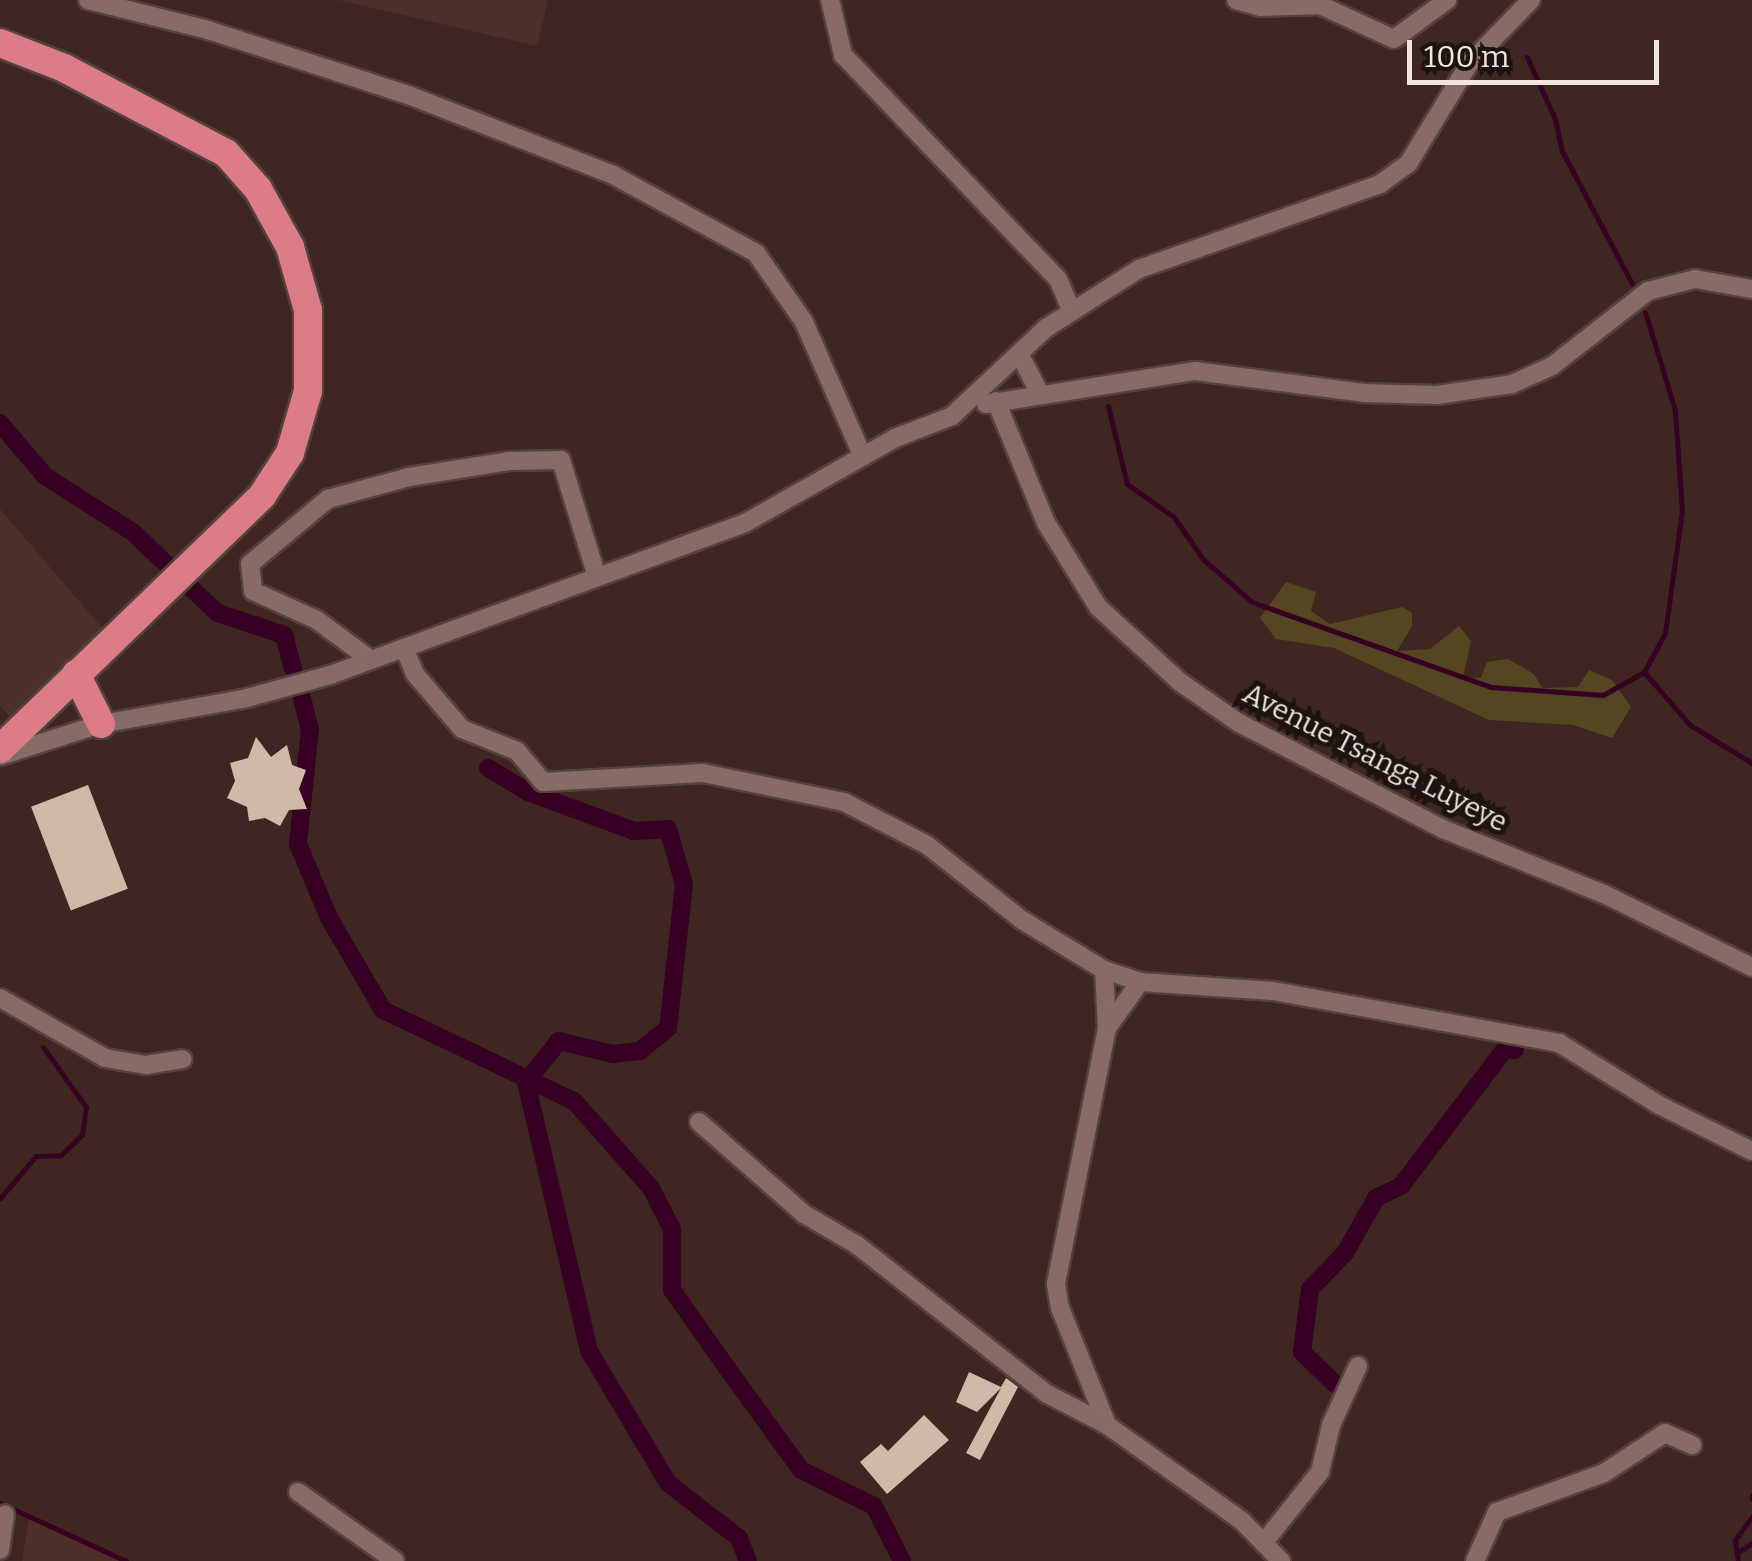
<!DOCTYPE html>
<html>
<head>
<meta charset="utf-8">
<style>
	body { margin:0 }
	#map { position:relative; width:1752px; height:1561px; overflow:hidden; background:#3d2720; font-family:Bitter,serif }
	div>[style] { position:absolute }
	[style*='--x'] { left:calc(var(--x)*1px); top:calc(var(--y)*1px); width:calc(var(--w)*1px); rotate:calc(var(--a)*1deg) }
	.built>* { inset:0; background:#4c2f26 }
	.green>* { inset:0; background:#544620 }
	.stream>* { height:5px; margin:-2.5px; padding:0 2.5px; transform-origin:2.5px; border-radius:2.5px; background:#370023 }
	.canal>* { height:18px; margin:-9px; padding:0 9px; transform-origin:9px; border-radius:9px; background:#370023 }
	.building>* { inset:0; background:#cfbaa7; transform-origin:0 0 }
	.roads { filter:drop-shadow(2px 0 #55423c) drop-shadow(-2px 0 #55423c) drop-shadow(0 2px #55423c) drop-shadow(0 -2px #55423c) }
	.minor>* { height:18px; margin:-9px; padding:0 9px; transform-origin:9px; border-radius:9px; background:#866c64 }
	.trunk>* { height:28px; margin:-14px; padding:0 14px; transform-origin:14px; border-radius:14px; background:#db7c86 }
	span { translate:-50% -50%; white-space:nowrap; text-align:center; line-height:1.15; -webkit-text-stroke:10px #1d1310; paint-order:stroke }
	.street-label { font-size:28px; color:#f3e4df }
	.scale { position:absolute; left:1407px; top:40px; width:252px; height:45px; box-sizing:border-box; border:5px solid #f3e4df; border-top:0; padding-left:12px; font-size:30px; line-height:35px; white-space:nowrap; color:#f3e4df; -webkit-text-stroke:8px #1d1310; paint-order:stroke }
</style>
</head>
<body>
<div id="map">
	<div class="built">
		<div style="clip-path:polygon(338px 0,548px 0,537px 46px)"></div>
		<div style="clip-path:polygon(0 509px,110px 637px,12px 720px,0 705px)"></div>
		<div style="clip-path:polygon(29px 1518px,120px 1561px,22px 1561px)"></div>
	</div>
	<div class="green">
		<div style="clip-path:polygon(1286px 582px,1316px 592px,1311px 611px,1330px 624px,1402px 607px,1412px 613px,1412px 626px,1397px 651px,1430px 649px,1459px 626px,1471px 641px,1463px 677px,1481px 678px,1487px 662px,1508px 659px,1534px 674px,1542px 688px,1578px 687px,1589px 670px,1612px 680px,1631px 707px,1612px 738px,1573px 725px,1489px 720px,1334px 648px,1276px 639px,1260px 618px)"></div>
	</div>
	<div class="stream">
		<div style="--x:1527;--y:57;--w:68;--a:65.7"></div>
		<div style="--x:1555;--y:119;--w:33;--a:78"></div>
		<div style="--x:1562;--y:151;--w:150;--a:62.2"></div>
		<div style="--x:1108;--y:406;--w:80;--a:76.3"></div>
		<div style="--x:1127;--y:484;--w:57;--a:35.1"></div>
		<div style="--x:1174;--y:517;--w:51;--a:55.4"></div>
		<div style="--x:1203;--y:559;--w:65;--a:41.3"></div>
		<div style="--x:1252;--y:602;--w:254;--a:19.6"></div>
		<div style="--x:1491;--y:687;--w:112;--a:4.1"></div>
		<div style="--x:1603;--y:695;--w:47;--a:-29.3"></div>
		<div style="--x:1644;--y:672;--w:70;--a:49"></div>
		<div style="--x:1690;--y:725;--w:73;--a:31.5"></div>
		<div style="--x:1644;--y:672;--w:44;--a:-61.7"></div>
		<div style="--x:1665;--y:633;--w:123;--a:-82.1"></div>
		<div style="--x:1682;--y:511;--w:101;--a:-94"></div>
		<div style="--x:1675;--y:410;--w:102;--a:-107"></div>
		<div style="--x:0;--y:1198;--w:55;--a:-49.4"></div>
		<div style="--x:36;--y:1156;--w:25;--a:-2"></div>
		<div style="--x:61;--y:1155;--w:29;--a:-44"></div>
		<div style="--x:82;--y:1135;--w:28;--a:-82"></div>
		<div style="--x:86;--y:1107;--w:74;--a:-125.6"></div>
		<div style="--x:1752;--y:1495;--w:4;--a:90"></div>
		<div style="--x:0;--y:1503;--w:139;--a:24.7"></div>
		<div style="--x:1738;--y:1552;--w:17;--a:-33"></div>
		<div style="--x:1738;--y:1561;--w:21;--a:-98"></div>
		<div style="--x:1735;--y:1540;--w:29;--a:-54"></div>
	</div>
	<div class="canal">
		<div style="--x:0;--y:423;--w:70;--a:49.7"></div>
		<div style="--x:45;--y:476;--w:106;--a:32.6"></div>
		<div style="--x:134;--y:533;--w:47;--a:44.1"></div>
		<div style="--x:192;--y:589;--w:35;--a:43"></div>
		<div style="--x:218;--y:613;--w:70;--a:18.4"></div>
		<div style="--x:284;--y:635;--w:35;--a:75"></div>
		<div style="--x:302;--y:698;--w:32;--a:76"></div>
		<div style="--x:310;--y:729;--w:116;--a:96"></div>
		<div style="--x:298;--y:844;--w:80;--a:67.3"></div>
		<div style="--x:329;--y:918;--w:107;--a:59.6"></div>
		<div style="--x:383;--y:1010;--w:212;--a:25.5"></div>
		<div style="--x:574;--y:1101;--w:116;--a:48.5"></div>
		<div style="--x:651;--y:1188;--w:46;--a:62.9"></div>
		<div style="--x:672;--y:1229;--w:61;--a:90"></div>
		<div style="--x:672;--y:1290;--w:95;--a:54.8"></div>
		<div style="--x:727;--y:1368;--w:126;--a:54"></div>
		<div style="--x:801;--y:1470;--w:81;--a:26.3"></div>
		<div style="--x:874;--y:1506;--w:62;--a:63"></div>
		<div style="--x:488;--y:768;--w:47;--a:31"></div>
		<div style="--x:528;--y:792;--w:113;--a:20.2"></div>
		<div style="--x:634;--y:831;--w:34;--a:-3"></div>
		<div style="--x:668;--y:829;--w:57;--a:73.8"></div>
		<div style="--x:684;--y:884;--w:145;--a:96.3"></div>
		<div style="--x:668;--y:1028;--w:36;--a:141"></div>
		<div style="--x:640;--y:1051;--w:27;--a:174"></div>
		<div style="--x:613;--y:1054;--w:56;--a:-166.5"></div>
		<div style="--x:559;--y:1041;--w:53;--a:128.8"></div>
		<div style="--x:526;--y:1082;--w:276;--a:76.8"></div>
		<div style="--x:589;--y:1351;--w:154;--a:59.1"></div>
		<div style="--x:668;--y:1483;--w:90;--a:37.8"></div>
		<div style="--x:739;--y:1538;--w:25;--a:69"></div>
		<div style="--x:1335;--y:1384;--w:46;--a:-135.9"></div>
		<div style="--x:1302;--y:1352;--w:64;--a:-82.8"></div>
		<div style="--x:1310;--y:1289;--w:50;--a:-45.8"></div>
		<div style="--x:1345;--y:1253;--w:63;--a:-60.6"></div>
		<div style="--x:1376;--y:1198;--w:28;--a:-26"></div>
		<div style="--x:1401;--y:1186;--w:172;--a:-52.8"></div>
		<div style="--x:1505;--y:1049;--w:10;--a:6"></div>
	</div>
	<div class="building">
		<div style="clip-path:polygon(256px 737px,271px 757px,287px 745px,292px 765px,306px 770px,299px 789px,307px 809px,289px 810px,280px 826px,265px 818px,249px 821px,247px 807px,227px 798px,235px 781px,230px 763px,248px 758px)"></div>
		<div style="left:88px;top:785px;width:111px;height:61px;rotate:69deg"></div>
		<div style="clip-path:polygon(969px 1372px,1001px 1387px,1006px 1378px,1018px 1387px,980px 1460px,966px 1453px,1001px 1388px,977px 1412px,956px 1402px)"></div>
		<div style="clip-path:polygon(924px 1415px,949px 1440px,887px 1494px,860px 1462px,881px 1444px,888px 1451px)"></div>
	</div>
	<div class="roads">
		<div class="minor">
			<div style="--x:88;--y:0;--w:124;--a:14"></div>
			<div style="--x:208;--y:30;--w:210;--a:18"></div>
			<div style="--x:408;--y:95;--w:220;--a:21.3"></div>
			<div style="--x:613;--y:175;--w:163;--a:28.6"></div>
			<div style="--x:756;--y:253;--w:84;--a:55.2"></div>
			<div style="--x:804;--y:322;--w:147;--a:66.4"></div>
			<div style="--x:830;--y:0;--w:57;--a:76.7"></div>
			<div style="--x:843;--y:55;--w:310;--a:46.2"></div>
			<div style="--x:1058;--y:279;--w:33;--a:67"></div>
			<div style="--x:1236;--y:0;--w:25;--a:16"></div>
			<div style="--x:1260;--y:7;--w:60;--a:-1.9"></div>
			<div style="--x:1320;--y:5;--w:81;--a:24.7"></div>
			<div style="--x:1394;--y:39;--w:66;--a:-36.3"></div>
			<div style="--x:1020;--y:355;--w:42;--a:62.8"></div>
			<div style="--x:996;--y:401;--w:132;--a:67.7"></div>
			<div style="--x:1046;--y:523;--w:99;--a:58.2"></div>
			<div style="--x:1098;--y:607;--w:111;--a:42.4"></div>
			<div style="--x:1180;--y:682;--w:72;--a:34.8"></div>
			<div style="--x:1239;--y:723;--w:230;--a:27.5"></div>
			<div style="--x:1443;--y:829;--w:174;--a:22"></div>
			<div style="--x:1604;--y:894;--w:165;--a:26.3"></div>
			<div style="--x:986;--y:404;--w:212;--a:-9"></div>
			<div style="--x:1195;--y:371;--w:170;--a:7.4"></div>
			<div style="--x:1364;--y:393;--w:73;--a:1.6"></div>
			<div style="--x:1437;--y:395;--w:76;--a:-8.3"></div>
			<div style="--x:1512;--y:384;--w:44;--a:-24.2"></div>
			<div style="--x:1552;--y:366;--w:122;--a:-38"></div>
			<div style="--x:1648;--y:291;--w:49;--a:-14.3"></div>
			<div style="--x:1695;--y:279;--w:58;--a:10"></div>
			<div style="--x:404;--y:648;--w:28;--a:67"></div>
			<div style="--x:415;--y:674;--w:72;--a:49.5"></div>
			<div style="--x:462;--y:729;--w:59;--a:21.8"></div>
			<div style="--x:517;--y:751;--w:40;--a:50"></div>
			<div style="--x:543;--y:782;--w:160;--a:-3.2"></div>
			<div style="--x:703;--y:773;--w:144;--a:11.6"></div>
			<div style="--x:844;--y:802;--w:93;--a:27.4"></div>
			<div style="--x:927;--y:845;--w:121;--a:38.3"></div>
			<div style="--x:1022;--y:920;--w:96;--a:31.4"></div>
			<div style="--x:1104;--y:970;--w:38;--a:18"></div>
			<div style="--x:1140;--y:982;--w:133;--a:3.9"></div>
			<div style="--x:1273;--y:991;--w:291;--a:10.3"></div>
			<div style="--x:1559;--y:1043;--w:118;--a:31.8"></div>
			<div style="--x:1659;--y:1105;--w:104;--a:26.3"></div>
			<div style="--x:371;--y:660;--w:67;--a:-143.5"></div>
			<div style="--x:317;--y:620;--w:70;--a:-155.6"></div>
			<div style="--x:253;--y:591;--w:27;--a:-96"></div>
			<div style="--x:250;--y:564;--w:102;--a:-39.8"></div>
			<div style="--x:328;--y:499;--w:84;--a:-15.2"></div>
			<div style="--x:409;--y:477;--w:101;--a:-9.1"></div>
			<div style="--x:509;--y:461;--w:52;--a:-1.1"></div>
			<div style="--x:561;--y:460;--w:122;--a:72.9"></div>
			<div style="--x:0;--y:756;--w:106;--a:-17.6"></div>
			<div style="--x:101;--y:724;--w:144;--a:-10"></div>
			<div style="--x:243;--y:699;--w:90;--a:-15.4"></div>
			<div style="--x:330;--y:675;--w:442;--a:-20.1"></div>
			<div style="--x:745;--y:523;--w:172;--a:-29.5"></div>
			<div style="--x:895;--y:438;--w:61;--a:-21.1"></div>
			<div style="--x:952;--y:416;--w:129;--a:-43.1"></div>
			<div style="--x:1046;--y:328;--w:110;--a:-32.4"></div>
			<div style="--x:1139;--y:269;--w:256;--a:-19.4"></div>
			<div style="--x:1380;--y:184;--w:34;--a:-36"></div>
			<div style="--x:1408;--y:164;--w:117;--a:-58.6"></div>
			<div style="--x:1469;--y:64;--w:89;--a:-45.9"></div>
			<div style="--x:1104;--y:970;--w:58;--a:87"></div>
			<div style="--x:1107;--y:1028;--w:261;--a:101.3"></div>
			<div style="--x:1056;--y:1284;--w:24;--a:81"></div>
			<div style="--x:1060;--y:1308;--w:126;--a:68.1"></div>
			<div style="--x:1107;--y:1425;--w:166;--a:35.4"></div>
			<div style="--x:1242;--y:1521;--w:56;--a:45.7"></div>
			<div style="--x:0;--y:998;--w:121;--a:29.7"></div>
			<div style="--x:105;--y:1058;--w:42;--a:9.7"></div>
			<div style="--x:146;--y:1065;--w:37;--a:-9"></div>
			<div style="--x:1107;--y:1028;--w:57;--a:-54.3"></div>
			<div style="--x:699;--y:1122;--w:140;--a:41.2"></div>
			<div style="--x:804;--y:1214;--w:61;--a:30.3"></div>
			<div style="--x:857;--y:1245;--w:241;--a:38.1"></div>
			<div style="--x:1047;--y:1394;--w:68;--a:27.3"></div>
			<div style="--x:298;--y:1492;--w:119;--a:35.4"></div>
			<div style="--x:1265;--y:1541;--w:88;--a:-51.4"></div>
			<div style="--x:1320;--y:1472;--w:48;--a:-76.8"></div>
			<div style="--x:1331;--y:1425;--w:65;--a:-65.4"></div>
			<div style="--x:0;--y:1550;--w:36;--a:-82"></div>
			<div style="--x:1475;--y:1561;--w:54;--a:-65.8"></div>
			<div style="--x:1497;--y:1512;--w:114;--a:-20"></div>
			<div style="--x:1604;--y:1473;--w:73;--a:-33.3"></div>
			<div style="--x:1665;--y:1433;--w:30;--a:24"></div>
		</div>
		<div class="trunk">
			<div style="--x:0;--y:43;--w:69;--a:21.3"></div>
			<div style="--x:64;--y:68;--w:183;--a:27.7"></div>
			<div style="--x:226;--y:153;--w:48;--a:48.4"></div>
			<div style="--x:258;--y:189;--w:66;--a:61.1"></div>
			<div style="--x:290;--y:247;--w:66;--a:74.1"></div>
			<div style="--x:308;--y:310;--w:81;--a:90"></div>
			<div style="--x:308;--y:391;--w:65;--a:106.2"></div>
			<div style="--x:290;--y:453;--w:51;--a:123.1"></div>
			<div style="--x:262;--y:496;--w:364;--a:136"></div>
			<div style="--x:76;--y:674;--w:56;--a:63.4"></div>
		</div>
	</div>
	<div class="street-label">
		<span style="left:1375px;top:758px;rotate:27deg">Avenue Tsanga Luyeye</span>
	</div>
	<div class="scale">100 m</div>
</div>
</body>
</html>
